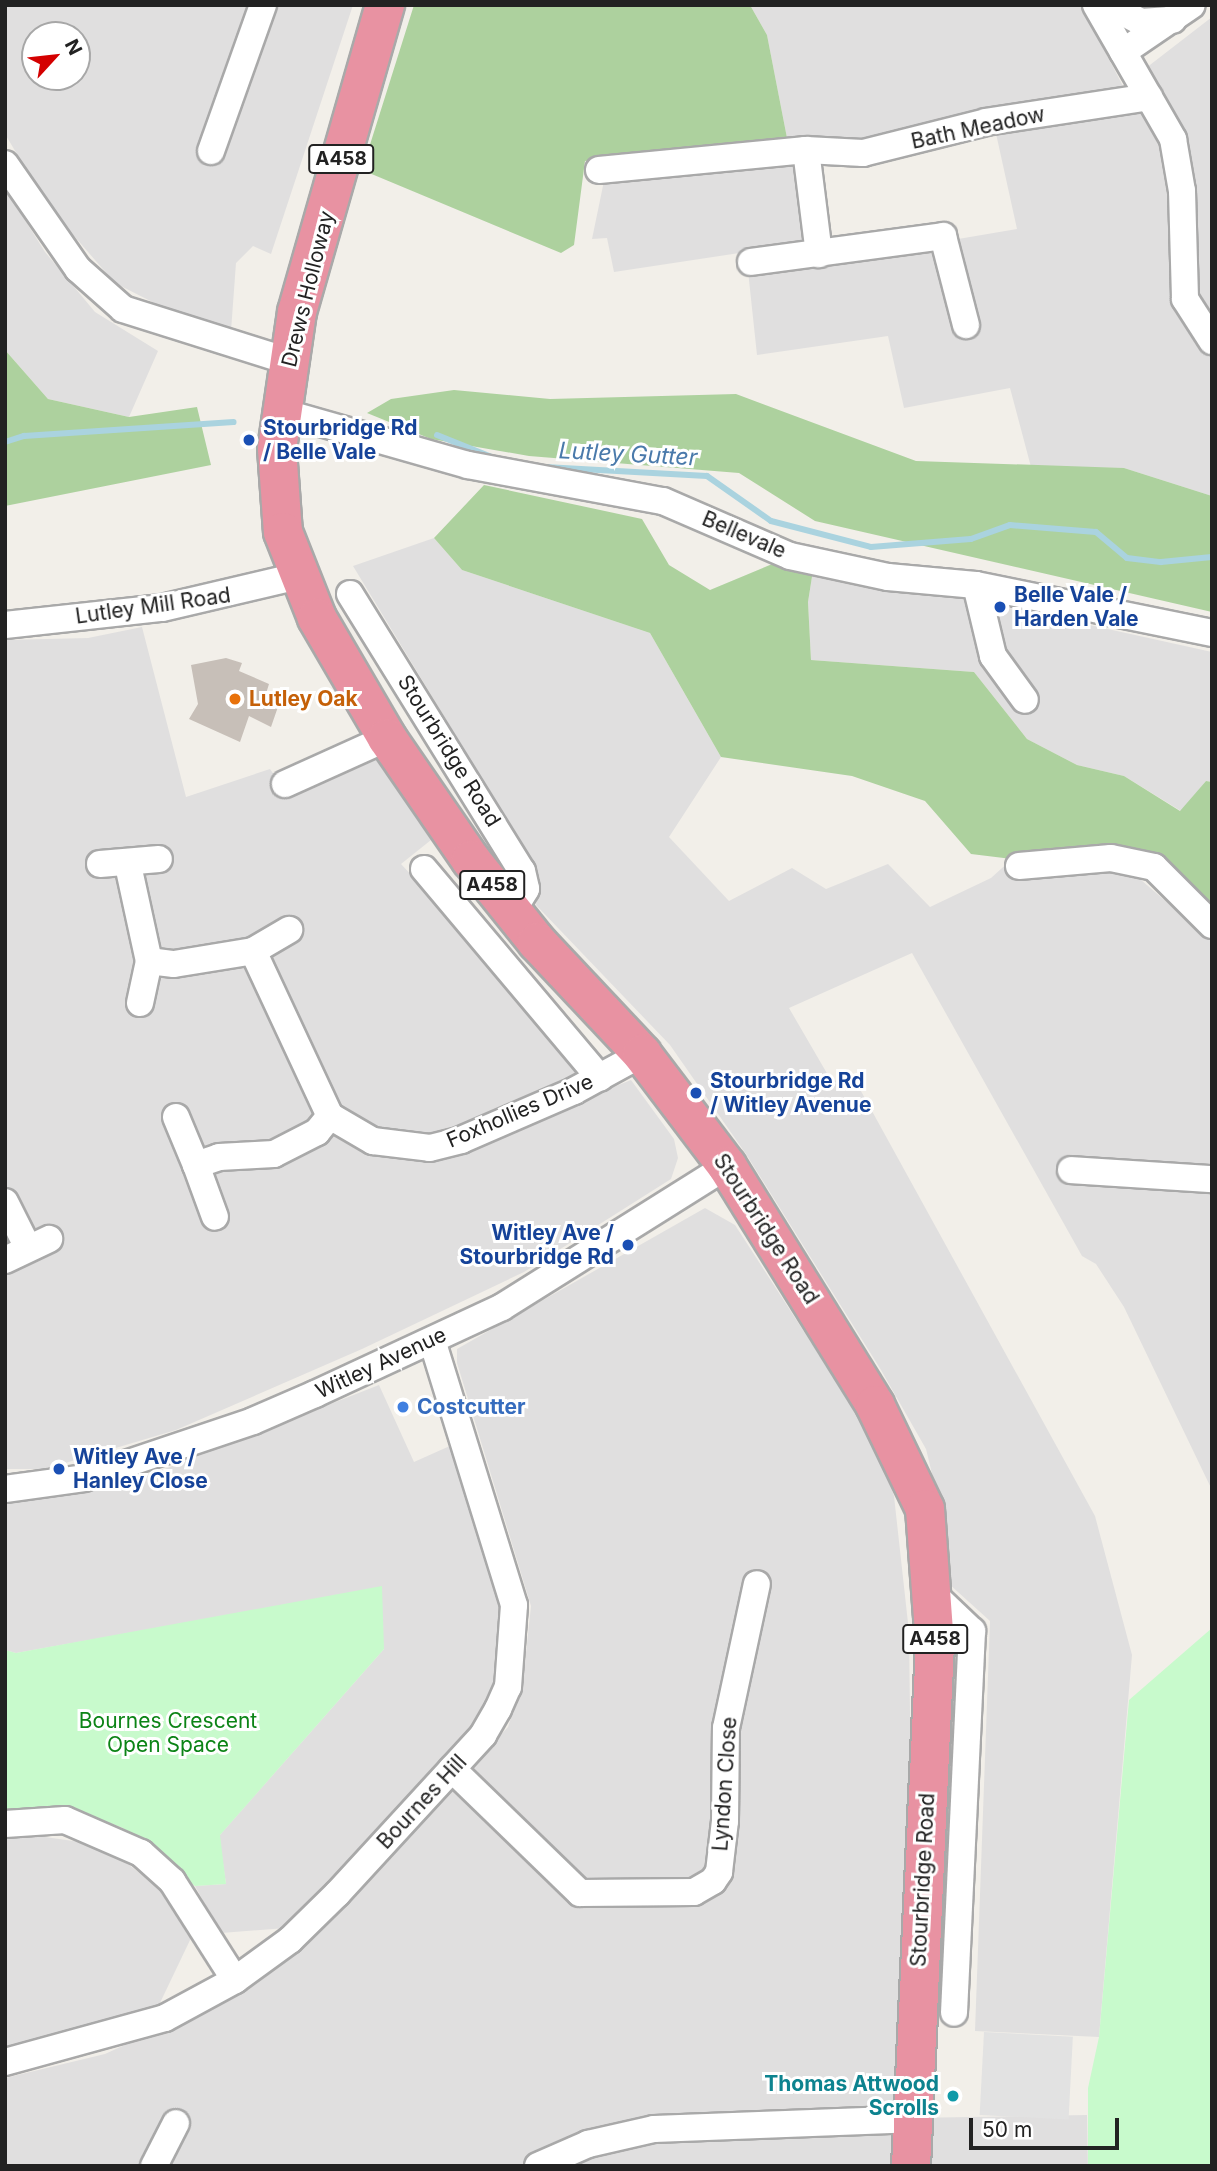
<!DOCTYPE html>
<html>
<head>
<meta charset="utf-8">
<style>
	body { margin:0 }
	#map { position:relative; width:1217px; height:2171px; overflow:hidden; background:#f2efe9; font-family:Inter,sans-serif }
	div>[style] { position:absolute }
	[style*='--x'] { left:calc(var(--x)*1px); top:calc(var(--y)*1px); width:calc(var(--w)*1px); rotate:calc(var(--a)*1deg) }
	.residential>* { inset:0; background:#e0dfdf; transform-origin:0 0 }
	.forest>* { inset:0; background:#add19e }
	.park>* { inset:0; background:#c8facc }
	.parking>* { inset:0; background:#e2e2e2; transform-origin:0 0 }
	.stream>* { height:6px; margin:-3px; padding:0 3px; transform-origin:3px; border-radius:3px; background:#aad3df }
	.building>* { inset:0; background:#c7bfb8 }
	.roads { filter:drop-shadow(2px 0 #a9a9a9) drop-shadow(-2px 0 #a9a9a9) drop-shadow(0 2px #a9a9a9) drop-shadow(0 -2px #a9a9a9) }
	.minor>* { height:26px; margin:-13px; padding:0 13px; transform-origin:13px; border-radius:13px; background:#fff }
	.highway>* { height:38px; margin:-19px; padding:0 19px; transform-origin:19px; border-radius:19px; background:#e892a2 }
	.dots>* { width:19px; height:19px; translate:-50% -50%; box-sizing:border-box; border:4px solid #fff; border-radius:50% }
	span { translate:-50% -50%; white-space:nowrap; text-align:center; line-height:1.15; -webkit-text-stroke:6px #fff; paint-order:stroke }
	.shield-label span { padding:2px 5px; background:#fff; border:2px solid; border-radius:5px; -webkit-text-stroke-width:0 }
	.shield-label { font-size:19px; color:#222; font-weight:700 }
	.street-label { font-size:21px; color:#222 }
	.transit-label { font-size:21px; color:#164399; font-weight:700 }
	.left { translate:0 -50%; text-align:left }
	.right { translate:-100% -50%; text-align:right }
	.food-label { font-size:21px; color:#c56008; font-weight:700 }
	.shop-label { font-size:21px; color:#366cbe; font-weight:700 }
	.park-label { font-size:21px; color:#0c8416 }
	.culture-label { font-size:21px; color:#0d838f; font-weight:700 }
	.water-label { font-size:23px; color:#4a7aab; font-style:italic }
	.frame { position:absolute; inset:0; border:7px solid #222; pointer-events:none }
	.north { position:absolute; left:21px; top:21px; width:70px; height:70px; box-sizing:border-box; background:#fff; border:2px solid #a7a7a7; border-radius:50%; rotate:63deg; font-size:19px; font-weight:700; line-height:28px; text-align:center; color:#222 }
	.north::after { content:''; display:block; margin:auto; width:24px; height:32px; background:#d40000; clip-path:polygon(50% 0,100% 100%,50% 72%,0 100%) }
	.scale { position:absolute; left:969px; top:2118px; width:150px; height:32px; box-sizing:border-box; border:4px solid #222; border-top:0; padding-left:9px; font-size:21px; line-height:24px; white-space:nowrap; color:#222; -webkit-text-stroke:5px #fff; paint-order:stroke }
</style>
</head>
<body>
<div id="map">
	<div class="residential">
		<div style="clip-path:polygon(evenodd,5px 5px,353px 5px,271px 254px,253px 246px,236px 263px,231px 331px,174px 313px,115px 283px,48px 206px,5px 134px,5px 5px,35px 35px,77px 35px,77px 77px,35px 77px,35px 35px)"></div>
		<div style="clip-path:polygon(750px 5px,1081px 5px,1126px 92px,864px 143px,787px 138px,767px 35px)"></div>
		<div style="clip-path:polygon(1212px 17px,1212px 496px,1124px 468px,1031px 467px,1010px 388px,904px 408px,888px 336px,757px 355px,746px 252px,614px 272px,607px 238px,592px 239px,604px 181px,804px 158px,817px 263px,1017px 229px,995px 129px,1139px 110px,1163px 150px,1186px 133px,1146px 68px)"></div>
		<div style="clip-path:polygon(5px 188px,45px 252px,95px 312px,158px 351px,129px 417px,48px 399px,5px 350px)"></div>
		<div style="clip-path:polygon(434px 538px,462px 570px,650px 633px,721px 757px,669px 837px,729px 901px,792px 868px,826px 889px,888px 864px,930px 907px,991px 878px,1012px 859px,1105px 849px,1212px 941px,1212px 1490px,1124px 1307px,1096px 1264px,1082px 1256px,912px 953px,789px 1008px,832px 1082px,851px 1073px,1095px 1516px,1132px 1655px,1099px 2037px,975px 2031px,990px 1621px,948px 1583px,942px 1515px,926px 1449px,881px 1370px,746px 1154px,670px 1045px,536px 905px,540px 879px,530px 858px,353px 566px)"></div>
		<div style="clip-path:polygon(814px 564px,1212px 652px,1212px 782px,1206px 781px,1181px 811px,1124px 776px,1077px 765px,1027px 739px,974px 672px,811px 660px,808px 602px)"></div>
		<div style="clip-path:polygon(142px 627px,186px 797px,270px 769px,288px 795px,376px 753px,436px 836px,401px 864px,473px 941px,594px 1095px,631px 1080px,674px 1139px,678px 1158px,671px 1179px,524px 1272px,362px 1349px,176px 1430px,45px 1469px,5px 1469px,5px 640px,88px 638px)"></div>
		<div style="clip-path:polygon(705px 1208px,735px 1225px,852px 1406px,883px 1462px,894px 1496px,909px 1632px,911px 1794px,898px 2166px,5px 2166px,5px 2078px,105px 2054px,255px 1985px,310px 1941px,508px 1727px,523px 1681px,531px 1606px,457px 1363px,457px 1349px)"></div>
		<div style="clip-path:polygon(379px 1385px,414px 1462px,452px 1445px,502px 1607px,501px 1662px,489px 1706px,425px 1783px,286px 1928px,221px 1933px,195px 1886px,226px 1884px,219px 1836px,384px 1649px,208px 1619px,16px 1653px,5px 1650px,5px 1504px,121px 1486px)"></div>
		<div style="clip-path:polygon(17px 1833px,94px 1844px,122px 1859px,174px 1901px,191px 1938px,159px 2005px,79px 2032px,5px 2046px,5px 1836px)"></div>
		<div style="left:1087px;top:2115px;width:51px;height:162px;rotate:89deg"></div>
	</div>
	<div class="forest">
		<div style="clip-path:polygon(414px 5px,750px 5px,767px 35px,787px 138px,585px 161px,574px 245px,561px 253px,362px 170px)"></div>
		<div style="clip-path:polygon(5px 350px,48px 399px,129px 417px,197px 407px,211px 465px,5px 506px)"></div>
		<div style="clip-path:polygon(454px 390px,550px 399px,736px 394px,916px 461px,1124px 468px,1212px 496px,1212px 612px,815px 521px,739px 473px,529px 456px,431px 439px,367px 413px,391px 399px)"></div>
		<div style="clip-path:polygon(484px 485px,642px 519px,669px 565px,710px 590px,777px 562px,814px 564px,808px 602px,811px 660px,974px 672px,1027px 739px,1077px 765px,1124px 776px,1180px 811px,1206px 781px,1212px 782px,1212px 905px,1159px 857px,1012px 859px,971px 854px,925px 801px,852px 776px,721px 757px,650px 633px,462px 570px,434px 538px)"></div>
	</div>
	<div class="park">
		<div style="clip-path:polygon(382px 1586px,384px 1649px,220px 1835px,226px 1884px,195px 1886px,123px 1828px,87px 1814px,63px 1808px,5px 1812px,5px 1650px,16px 1653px)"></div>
		<div style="clip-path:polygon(1212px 1628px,1212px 2166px,1088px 2166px,1088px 2088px,1099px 2037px,1129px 1700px)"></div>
	</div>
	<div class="parking">
		<div style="left:984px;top:2032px;width:89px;height:83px;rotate:3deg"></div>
	</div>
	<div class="stream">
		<div style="--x:437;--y:435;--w:61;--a:22"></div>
		<div style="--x:5;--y:442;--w:20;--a:-18"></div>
		<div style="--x:24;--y:436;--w:210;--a:-3.8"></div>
		<div style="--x:545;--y:467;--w:162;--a:3.2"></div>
		<div style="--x:707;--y:476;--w:78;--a:35.1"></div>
		<div style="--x:771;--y:521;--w:103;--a:14.6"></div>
		<div style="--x:871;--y:547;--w:100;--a:-4.6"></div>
		<div style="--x:971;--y:539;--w:41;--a:-19.7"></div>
		<div style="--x:1010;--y:525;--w:86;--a:4.7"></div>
		<div style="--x:1096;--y:532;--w:40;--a:40"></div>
		<div style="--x:1127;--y:558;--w:34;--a:7"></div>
		<div style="--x:1161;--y:562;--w:51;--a:-5.6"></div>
	</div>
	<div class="building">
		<div style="clip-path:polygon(226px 658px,242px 663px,239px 671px,269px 684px,265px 697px,280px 701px,271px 727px,249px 716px,240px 742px,189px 719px,198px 704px,191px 665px)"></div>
	</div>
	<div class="roads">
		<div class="minor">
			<div style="--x:1096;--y:5;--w:155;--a:60.1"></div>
			<div style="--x:1173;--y:139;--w:53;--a:80.2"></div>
			<div style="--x:1182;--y:191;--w:108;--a:88.4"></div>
			<div style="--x:1185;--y:299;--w:50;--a:57.3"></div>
			<div style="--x:1110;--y:5;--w:35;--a:29"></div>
			<div style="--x:1141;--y:22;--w:32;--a:-4"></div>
			<div style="--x:1123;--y:52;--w:83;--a:-34.3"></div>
			<div style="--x:806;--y:150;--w:105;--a:82.9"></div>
			<div style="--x:211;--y:151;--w:155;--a:-70.4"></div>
			<div style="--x:5;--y:164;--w:128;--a:55.2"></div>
			<div style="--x:78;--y:269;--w:60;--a:41.6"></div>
			<div style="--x:123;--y:309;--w:173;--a:17.5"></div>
			<div style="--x:599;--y:170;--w:208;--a:-5.5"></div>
			<div style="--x:806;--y:150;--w:57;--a:3"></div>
			<div style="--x:863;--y:153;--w:127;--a:-14.1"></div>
			<div style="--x:986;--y:122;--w:165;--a:-8.7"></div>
			<div style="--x:751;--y:262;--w:194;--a:-7.7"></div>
			<div style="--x:943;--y:236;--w:92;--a:75.5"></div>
			<div style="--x:282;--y:412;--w:193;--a:15.9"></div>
			<div style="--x:468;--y:465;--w:198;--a:10.5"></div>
			<div style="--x:663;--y:501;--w:138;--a:23.4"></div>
			<div style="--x:790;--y:556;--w:100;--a:12.1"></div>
			<div style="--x:888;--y:577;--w:88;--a:5.2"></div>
			<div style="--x:976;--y:585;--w:241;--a:11.5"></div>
			<div style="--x:976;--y:585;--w:73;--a:76.5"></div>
			<div style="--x:993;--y:656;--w:54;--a:54"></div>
			<div style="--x:350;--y:594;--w:326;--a:58.2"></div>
			<div style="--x:522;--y:871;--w:18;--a:77"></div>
			<div style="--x:526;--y:889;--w:26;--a:122"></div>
			<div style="--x:5;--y:625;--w:158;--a:-6.2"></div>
			<div style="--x:162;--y:608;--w:140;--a:-13.2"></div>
			<div style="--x:285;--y:784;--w:112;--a:-24.3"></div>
			<div style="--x:100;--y:864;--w:59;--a:-4.8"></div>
			<div style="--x:128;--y:865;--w:98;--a:77.7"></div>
			<div style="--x:149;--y:961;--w:25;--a:7"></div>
			<div style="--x:174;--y:964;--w:80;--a:-9.3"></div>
			<div style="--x:253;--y:951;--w:182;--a:65"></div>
			<div style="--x:330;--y:1116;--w:50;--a:30.2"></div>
			<div style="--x:373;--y:1141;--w:57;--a:7"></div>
			<div style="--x:430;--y:1148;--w:32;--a:-14"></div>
			<div style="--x:461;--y:1140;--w:123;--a:-23.4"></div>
			<div style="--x:574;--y:1091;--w:77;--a:-28.6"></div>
			<div style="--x:1019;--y:866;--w:92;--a:-5"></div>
			<div style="--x:1111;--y:858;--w:44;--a:11.8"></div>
			<div style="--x:1154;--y:867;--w:82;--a:45"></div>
			<div style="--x:424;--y:869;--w:273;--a:49.9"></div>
			<div style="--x:253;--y:951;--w:42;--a:-30.3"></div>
			<div style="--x:140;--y:1003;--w:43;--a:-77.9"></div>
			<div style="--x:176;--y:1117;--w:52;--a:67.4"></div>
			<div style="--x:196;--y:1165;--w:24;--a:-19"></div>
			<div style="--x:219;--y:1157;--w:55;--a:-3.1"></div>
			<div style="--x:274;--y:1154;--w:48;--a:-27.1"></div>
			<div style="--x:317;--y:1132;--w:21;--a:-51"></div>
			<div style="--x:196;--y:1165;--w:55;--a:69.9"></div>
			<div style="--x:1071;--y:1170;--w:141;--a:3.7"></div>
			<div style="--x:5;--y:1202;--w:51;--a:63.4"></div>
			<div style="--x:5;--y:1260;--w:49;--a:-25.5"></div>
			<div style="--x:5;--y:1489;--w:80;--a:-7.9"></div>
			<div style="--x:84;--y:1478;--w:178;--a:-18.6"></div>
			<div style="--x:253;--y:1421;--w:68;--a:-23.5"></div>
			<div style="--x:315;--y:1394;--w:206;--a:-24.9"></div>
			<div style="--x:502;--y:1307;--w:266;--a:-32.1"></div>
			<div style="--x:933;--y:1594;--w:54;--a:43.5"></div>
			<div style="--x:972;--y:1631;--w:382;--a:92.7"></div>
			<div style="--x:452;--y:1769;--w:178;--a:44.1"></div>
			<div style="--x:580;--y:1893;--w:114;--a:-0.5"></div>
			<div style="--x:694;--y:1892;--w:22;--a:-30"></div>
			<div style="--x:713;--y:1881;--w:11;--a:-56"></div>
			<div style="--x:719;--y:1872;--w:51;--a:-83.3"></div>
			<div style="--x:725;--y:1821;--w:93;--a:-89.4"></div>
			<div style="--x:726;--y:1728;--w:147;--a:-77.9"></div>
			<div style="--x:5;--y:1824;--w:60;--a:-3.8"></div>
			<div style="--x:65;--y:1820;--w:83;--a:23.5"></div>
			<div style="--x:141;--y:1853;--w:42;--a:42.1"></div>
			<div style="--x:172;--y:1881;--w:117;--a:57.5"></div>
			<div style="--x:5;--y:2062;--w:166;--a:-15.4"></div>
			<div style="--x:165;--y:2018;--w:80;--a:-28.5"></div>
			<div style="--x:235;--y:1980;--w:68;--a:-36"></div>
			<div style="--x:290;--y:1940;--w:66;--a:-44.4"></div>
			<div style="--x:337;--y:1894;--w:216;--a:-47.4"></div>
			<div style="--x:483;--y:1735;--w:30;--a:-60"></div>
			<div style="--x:498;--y:1709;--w:24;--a:-66"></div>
			<div style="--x:508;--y:1687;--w:82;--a:-85.8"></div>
			<div style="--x:514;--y:1605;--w:277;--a:-107.2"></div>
			<div style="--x:154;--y:2166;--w:48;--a:-62.9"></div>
			<div style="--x:538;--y:2166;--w:55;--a:-23.7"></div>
			<div style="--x:588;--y:2144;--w:68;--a:-12.8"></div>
			<div style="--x:654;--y:2129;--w:257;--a:-2.2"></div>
		</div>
		<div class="highway">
			<div style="--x:385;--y:5;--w:319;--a:106"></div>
			<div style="--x:297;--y:312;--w:138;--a:98.3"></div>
			<div style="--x:277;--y:449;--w:83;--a:85.9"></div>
			<div style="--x:283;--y:532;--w:92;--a:68.4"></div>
			<div style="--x:317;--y:618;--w:139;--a:59.7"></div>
			<div style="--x:387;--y:738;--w:148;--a:55.5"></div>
			<div style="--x:471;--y:860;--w:105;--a:51.2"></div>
			<div style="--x:537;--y:942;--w:154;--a:46.8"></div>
			<div style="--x:642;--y:1054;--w:141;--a:52.8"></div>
			<div style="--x:727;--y:1166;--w:281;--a:58.2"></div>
			<div style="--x:875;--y:1405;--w:115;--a:64.3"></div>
			<div style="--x:925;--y:1509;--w:135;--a:85.8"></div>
			<div style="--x:935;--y:1644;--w:523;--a:92.63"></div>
		</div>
	</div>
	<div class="dots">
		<div style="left:249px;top:440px;background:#1a4fb4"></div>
		<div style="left:1000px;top:607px;background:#1a4fb4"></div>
		<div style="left:235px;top:699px;background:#e8710a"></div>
		<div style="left:696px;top:1093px;background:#1a4fb4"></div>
		<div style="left:628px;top:1245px;background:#1a4fb4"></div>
		<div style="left:403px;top:1407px;background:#3f7fe0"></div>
		<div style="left:59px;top:1469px;background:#1a4fb4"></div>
		<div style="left:953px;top:2096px;background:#0f9aa8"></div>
	</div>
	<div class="shield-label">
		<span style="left:341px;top:159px">A458</span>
		<span style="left:492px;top:885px">A458</span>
		<span style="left:935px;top:1639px">A458</span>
	</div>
	<div class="street-label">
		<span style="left:978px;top:128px;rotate:-12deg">Bath Meadow</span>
		<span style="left:308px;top:289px;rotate:-76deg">Drews Holloway</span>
		<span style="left:744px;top:535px;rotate:23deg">Bellevale</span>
		<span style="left:153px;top:606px;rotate:-8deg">Lutley Mill Road</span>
		<span style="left:449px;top:751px;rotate:58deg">Stourbridge Road</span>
		<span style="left:520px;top:1111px;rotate:-23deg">Foxhollies Drive</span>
		<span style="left:766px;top:1229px;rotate:57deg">Stourbridge Road</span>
		<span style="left:381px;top:1363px;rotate:-25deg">Witley Avenue</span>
		<span style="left:725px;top:1784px;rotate:-86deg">Lyndon Close</span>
		<span style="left:422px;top:1802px;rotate:-47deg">Bournes Hill</span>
		<span style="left:923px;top:1880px;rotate:-87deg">Stourbridge Road</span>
	</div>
	<div class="transit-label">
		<span class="left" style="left:263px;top:440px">Stourbridge Rd<br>/ Belle Vale</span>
		<span class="left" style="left:1014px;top:607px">Belle Vale /<br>Harden Vale</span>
		<span class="left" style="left:710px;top:1093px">Stourbridge Rd<br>/ Witley Avenue</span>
		<span class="right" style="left:614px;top:1245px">Witley Ave /<br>Stourbridge Rd</span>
		<span class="left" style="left:73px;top:1469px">Witley Ave /<br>Hanley Close</span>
	</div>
	<div class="food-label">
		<span class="left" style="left:249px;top:699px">Lutley Oak</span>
	</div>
	<div class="shop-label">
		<span class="left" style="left:417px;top:1407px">Costcutter</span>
	</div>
	<div class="park-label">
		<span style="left:168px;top:1733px">Bournes Crescent<br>Open Space</span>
	</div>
	<div class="culture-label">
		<span class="right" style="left:939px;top:2096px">Thomas Attwood<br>Scrolls</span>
	</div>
	<div class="water-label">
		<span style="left:628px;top:454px;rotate:3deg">Lutley Gutter</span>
	</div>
	<div class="frame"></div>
	<div class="north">N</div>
	<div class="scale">50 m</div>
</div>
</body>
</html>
